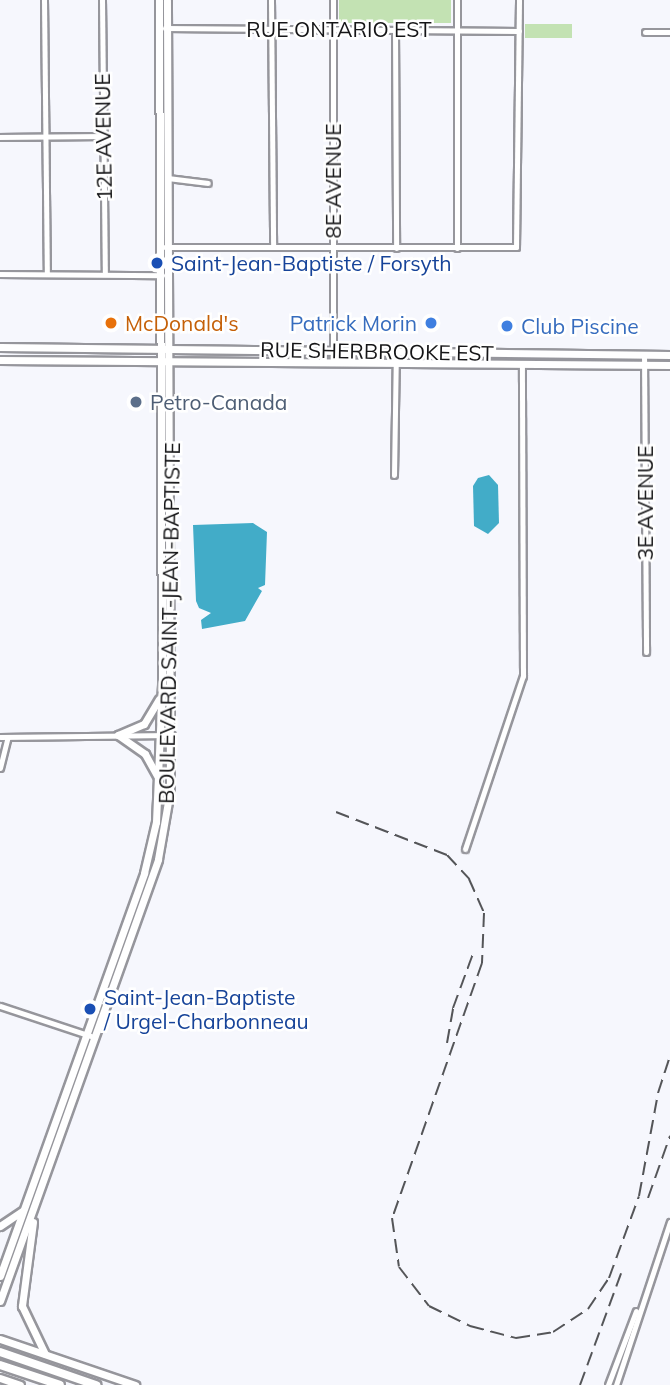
<!DOCTYPE html>
<html>
<head>
<meta charset="utf-8">
<style>
	body { margin:0 }
	#map { position:relative; width:670px; height:1385px; overflow:hidden; background:#f6f7fd; font-family:Mulish,sans-serif }
	div>[style] { position:absolute }
	[style*='--x'] { left:calc(var(--x)*1px); top:calc(var(--y)*1px); width:calc(var(--w)*1px); rotate:calc(var(--a)*1deg) }
	.green>* { inset:0; background:#c3e2b3; transform-origin:0 0 }
	.water>* { inset:0; background:#42acc8 }
	.roads { filter:drop-shadow(2px 0 #96969c) drop-shadow(-2px 0 #96969c) drop-shadow(0 2px #96969c) drop-shadow(0 -2px #96969c) }
	.minor>* { height:5px; margin:-2.5px; padding:0 2.5px; transform-origin:2.5px; border-radius:2.5px; background:#fff }
	.major>* { height:7px; margin:-3.5px; padding:0 3.5px; transform-origin:3.5px; border-radius:3.5px; background:#fff }
	.highway>* { height:8px; margin:-4px; padding:0 4px; transform-origin:4px; border-radius:4px; background:#fff }
	.rail>* { height:2px; margin-top:-1px; transform-origin:0; background:repeating-linear-gradient(90deg,#545558 0 14px,transparent 0 21px) }
	.dots>* { width:19px; height:19px; translate:-50% -50%; box-sizing:border-box; border:4px solid #fff; border-radius:50% }
	span { translate:-50% -50%; white-space:nowrap; text-align:center; line-height:1.15; -webkit-text-stroke:5px #fff; paint-order:stroke }
	.street-label { font-size:21px; color:#151517 }
	.transit-label { font-size:21px; color:#164399 }
	.left { translate:0 -50%; text-align:left }
	.food-label { font-size:21px; color:#c56008 }
	.shop-label { font-size:21px; color:#366cbe }
	.right { translate:-100% -50%; text-align:right }
	.service-label { font-size:21px; color:#4e5e75 }
</style>
</head>
<body>
<div id="map">
	<div class="green">
		<div style="left:339px;top:0;width:112px;height:23px"></div>
		<div style="left:525px;top:24px;width:47px;height:14px"></div>
	</div>
	<div class="water">
		<div style="clip-path:polygon(489px 475px,498px 485px,499px 523px,488px 534px,474px 526px,473px 486px,478px 478px)"></div>
		<div style="clip-path:polygon(253px 523px,267px 532px,265px 585px,258px 588px,262px 591px,245px 621px,202px 629px,201px 620px,211px 613px,199px 608px,196px 601px,193px 525px)"></div>
	</div>
	<div class="roads">
		<div class="minor">
			<div style="--x:44;--y:0;--w:274;--a:89.4"></div>
			<div style="--x:102;--y:0;--w:274;--a:89.4"></div>
			<div style="--x:271;--y:0;--w:247;--a:89.5"></div>
			<div style="--x:333;--y:0;--w:363;--a:90"></div>
			<div style="--x:457;--y:0;--w:248;--a:90"></div>
			<div style="--x:165;--y:28;--w:354;--a:0.5"></div>
			<div style="--x:395;--y:30;--w:218;--a:89.7"></div>
			<div style="--x:645;--y:32;--w:25;--a:0"></div>
			<div style="--x:0;--y:137;--w:103;--a:-0.6"></div>
			<div style="--x:168;--y:178;--w:40;--a:7.1"></div>
			<div style="--x:165;--y:247;--w:351;--a:0"></div>
			<div style="--x:516;--y:247;--w:247;--a:-89.3"></div>
			<div style="--x:0;--y:274;--w:162;--a:0.4"></div>
			<div style="--x:644;--y:354;--w:298;--a:89.6"></div>
			<div style="--x:394;--y:475;--w:122;--a:-89.1"></div>
			<div style="--x:0;--y:737;--w:172;--a:-0.7"></div>
			<div style="--x:0;--y:768;--w:32;--a:-76"></div>
			<div style="--x:465;--y:849;--w:182;--a:-71.5"></div>
			<div style="--x:523;--y:676;--w:312;--a:-90.2"></div>
			<div style="--x:0;--y:1006;--w:99;--a:18.3"></div>
			<div style="--x:608;--y:1385;--w:79;--a:-69.3"></div>
			<div style="--x:616;--y:1385;--w:172;--a:-71.7"></div>
		</div>
		<div class="major">
			<div style="--x:0;--y:347;--w:670;--a:0.68"></div>
			<div style="--x:0;--y:360;--w:670;--a:0.43"></div>
			<div style="--x:118;--y:735;--w:28;--a:-23"></div>
			<div style="--x:144;--y:724;--w:29;--a:-59"></div>
			<div style="--x:118;--y:735;--w:33;--a:35"></div>
			<div style="--x:145;--y:754;--w:25;--a:61"></div>
			<div style="--x:33;--y:1222;--w:85;--a:97.5"></div>
			<div style="--x:22;--y:1306;--w:53;--a:64.4"></div>
			<div style="--x:0;--y:1226;--w:27;--a:-34"></div>
			<div style="--x:0;--y:1276;--w:428;--a:-70.3"></div>
			<div style="--x:144;--y:873;--w:52;--a:-76.8"></div>
			<div style="--x:156;--y:822;--w:138;--a:-87.5"></div>
			<div style="--x:162;--y:684;--w:684;--a:-90.25"></div>
			<div style="--x:0;--y:1301;--w:469;--a:-70.3"></div>
			<div style="--x:158;--y:859;--w:70;--a:-80.1"></div>
			<div style="--x:170;--y:790;--w:790;--a:-90.22"></div>
			<div style="--x:0;--y:1339;--w:143;--a:18.8"></div>
			<div style="--x:0;--y:1378;--w:21;--a:19"></div>
		</div>
		<div class="highway">
			<div style="--x:0;--y:1352;--w:102;--a:19"></div>
			<div style="--x:0;--y:1365;--w:63;--a:18.4"></div>
		</div>
	</div>
	<div class="rail">
		<div style="--x:336;--y:812;--w:119;--a:21.2"></div>
		<div style="--x:447;--y:855;--w:33;--a:47"></div>
		<div style="--x:469;--y:879;--w:37;--a:66"></div>
		<div style="--x:484;--y:913;--w:50;--a:92.3"></div>
		<div style="--x:482;--y:963;--w:270;--a:109.4"></div>
		<div style="--x:392;--y:1218;--w:49;--a:81.9"></div>
		<div style="--x:399;--y:1267;--w:49;--a:52.4"></div>
		<div style="--x:429;--y:1306;--w:46;--a:26"></div>
		<div style="--x:470;--y:1326;--w:48;--a:14.6"></div>
		<div style="--x:516;--y:1338;--w:37;--a:-9"></div>
		<div style="--x:553;--y:1332;--w:42;--a:-33.3"></div>
		<div style="--x:588;--y:1309;--w:37;--a:-56"></div>
		<div style="--x:609;--y:1278;--w:87;--a:-69.9"></div>
		<div style="--x:639;--y:1196;--w:105;--a:-79.5"></div>
		<div style="--x:658;--y:1093;--w:38;--a:-72"></div>
		<div style="--x:447;--y:1043;--w:36;--a:-80"></div>
		<div style="--x:453;--y:1008;--w:61;--a:-69.8"></div>
		<div style="--x:648;--y:1198;--w:66;--a:-70.5"></div>
		<div style="--x:580;--y:1385;--w:121;--a:-69.8"></div>
	</div>
	<div class="dots">
		<div style="left:157px;top:263px;background:#1a4fb4"></div>
		<div style="left:111px;top:323px;background:#e8710a"></div>
		<div style="left:431px;top:323px;background:#3f7fe0"></div>
		<div style="left:507px;top:326px;background:#3f7fe0"></div>
		<div style="left:136px;top:402px;background:#5c6f8a"></div>
		<div style="left:90px;top:1009px;background:#1a4fb4"></div>
	</div>
	<div class="street-label">
		<span style="left:339px;top:29px">RUE ONTARIO EST</span>
		<span style="left:103px;top:137px;rotate:-91deg">12E AVENUE</span>
		<span style="left:333px;top:181px;rotate:-90deg">8E AVENUE</span>
		<span style="left:377px;top:351px;rotate:1deg">RUE SHERBROOKE EST</span>
		<span style="left:645px;top:503px;rotate:-90deg">3E AVENUE</span>
		<span style="left:169px;top:623px;rotate:-89deg">BOULEVARD SAINT-JEAN-BAPTISTE</span>
	</div>
	<div class="transit-label">
		<span class="left" style="left:171px;top:263px">Saint-Jean-Baptiste / Forsyth</span>
		<span class="left" style="left:104px;top:1009px">Saint-Jean-Baptiste<br>/ Urgel-Charbonneau</span>
	</div>
	<div class="food-label">
		<span class="left" style="left:125px;top:323px">McDonald's</span>
	</div>
	<div class="shop-label">
		<span class="right" style="left:417px;top:323px">Patrick Morin</span>
		<span class="left" style="left:521px;top:326px">Club Piscine</span>
	</div>
	<div class="service-label">
		<span class="left" style="left:150px;top:402px">Petro-Canada</span>
	</div>
</div>
</body>
</html>
